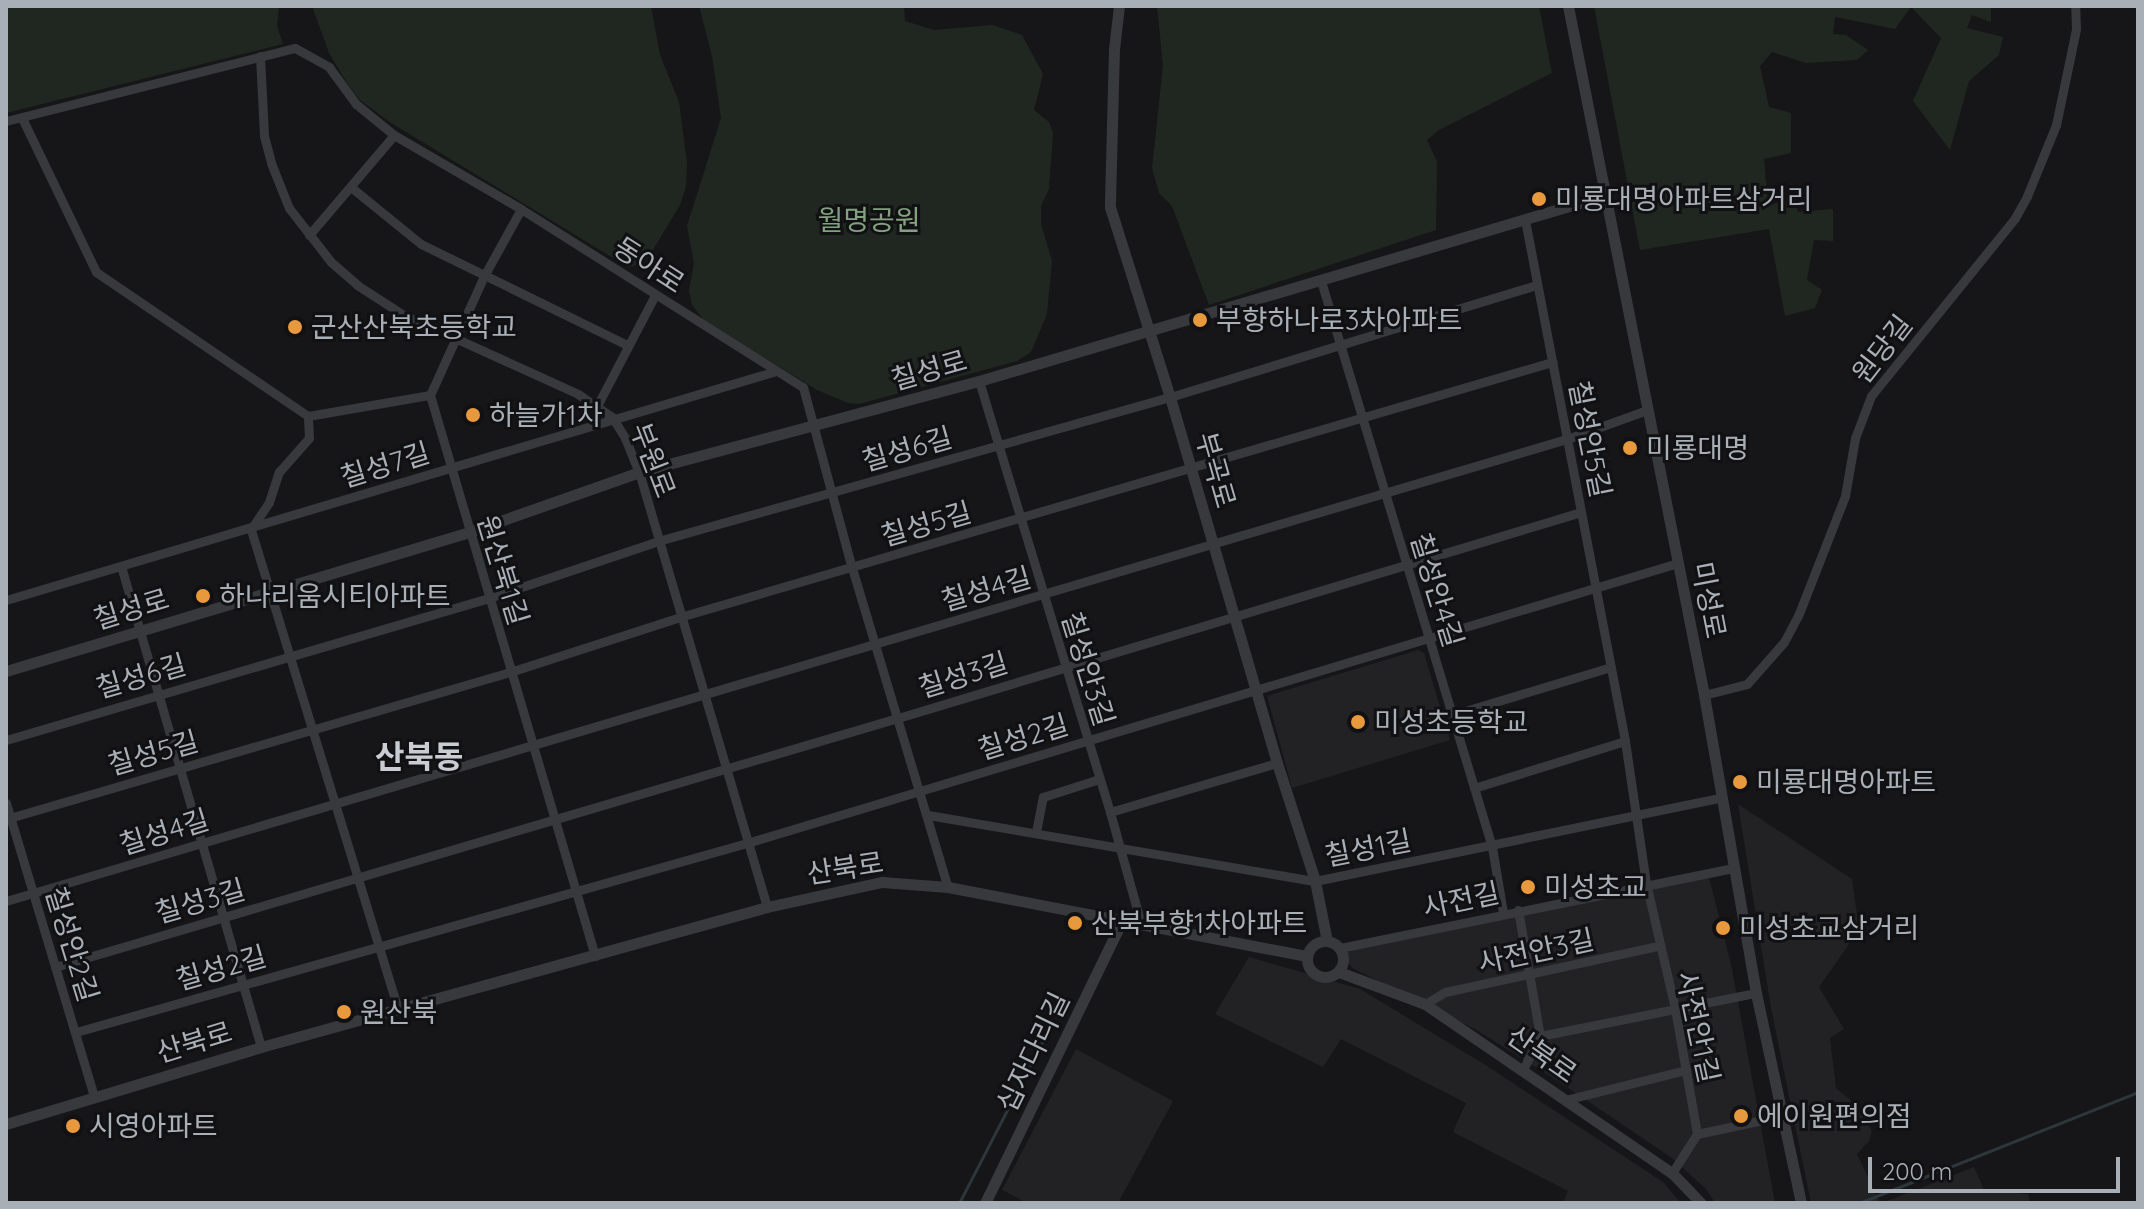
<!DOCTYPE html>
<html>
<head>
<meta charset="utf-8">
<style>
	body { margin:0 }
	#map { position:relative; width:2144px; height:1209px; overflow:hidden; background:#161618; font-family:Quicksand,"Noto Sans KR",sans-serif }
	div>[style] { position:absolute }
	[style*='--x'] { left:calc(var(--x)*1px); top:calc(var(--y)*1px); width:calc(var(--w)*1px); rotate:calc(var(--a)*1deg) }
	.built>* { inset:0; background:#222225 }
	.green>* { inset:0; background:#202720 }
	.stream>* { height:3px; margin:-1.5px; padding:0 1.5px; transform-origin:1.5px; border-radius:1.5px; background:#2d363b }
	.minor>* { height:9px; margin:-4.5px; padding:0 4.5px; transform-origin:4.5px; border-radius:4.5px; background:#37393c }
	.tertiary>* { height:11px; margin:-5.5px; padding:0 5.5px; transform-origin:5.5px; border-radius:5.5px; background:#37393c }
	.tertiary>.ring { margin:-5.5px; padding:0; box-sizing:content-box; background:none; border:11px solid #37393c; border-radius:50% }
	.dots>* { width:22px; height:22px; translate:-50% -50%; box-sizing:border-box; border:4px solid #111113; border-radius:50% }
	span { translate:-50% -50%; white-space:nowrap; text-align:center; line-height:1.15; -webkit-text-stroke:6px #111113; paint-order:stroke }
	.poi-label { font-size:28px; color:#a9afb7 }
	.left { translate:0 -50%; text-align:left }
	.park-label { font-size:28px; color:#83a181 }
	.street-label { font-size:28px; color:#a9afb7 }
	.quarter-label { font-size:32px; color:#c9cdd3; font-weight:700 }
	.frame { position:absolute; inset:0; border:8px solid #a9afb7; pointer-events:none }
	.scale { position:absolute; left:1868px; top:1157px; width:252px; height:36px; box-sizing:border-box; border:4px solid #a9afb7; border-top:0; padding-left:10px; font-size:24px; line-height:28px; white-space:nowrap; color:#a9afb7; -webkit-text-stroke:6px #111113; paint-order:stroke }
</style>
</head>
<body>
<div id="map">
	<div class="built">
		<div style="clip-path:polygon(1418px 650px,1424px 653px,1450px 740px,1292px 788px,1267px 696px)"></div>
		<div style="clip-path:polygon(1738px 804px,1852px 879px,1859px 930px,1819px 987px,1844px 1029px,1830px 1038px,1836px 1088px,1855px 1104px,1872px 1131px,1869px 1141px,1857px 1154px,1880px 1203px,1811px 1203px,1771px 1008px)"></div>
		<div style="clip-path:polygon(1709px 878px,1731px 964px,1775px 1203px,1715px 1203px,1706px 1189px,1672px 1158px,1558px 1081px,1475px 1029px,1354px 969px,1347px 962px,1347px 952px,1628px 891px)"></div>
		<div style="clip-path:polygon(1249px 957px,1360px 989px,1487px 1066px,1663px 1182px,1681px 1203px,1563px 1203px,1568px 1191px,1453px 1132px,1466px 1103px,1341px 1039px,1323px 1067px,1215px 1014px)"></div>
		<div style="clip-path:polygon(1076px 1049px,1173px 1101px,1118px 1203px,1027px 1203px,1002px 1190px)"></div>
		<div style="clip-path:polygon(1974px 1167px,1984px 1190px,2028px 1194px,2030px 1203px,1882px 1203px)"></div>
	</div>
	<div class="green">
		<div style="clip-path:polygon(6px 6px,279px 6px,277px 26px,283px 44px,6px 113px)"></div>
		<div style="clip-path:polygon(312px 6px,651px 6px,660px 55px,679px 102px,687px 163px,686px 186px,680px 205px,651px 253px,642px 264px,628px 267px,388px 121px,360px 100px,347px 83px,329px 53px)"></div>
		<div style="clip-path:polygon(699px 6px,904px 6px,905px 21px,934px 30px,993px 25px,1022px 35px,1043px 74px,1034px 110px,1049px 122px,1053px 133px,1049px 189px,1041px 206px,1041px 224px,1052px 261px,1047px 314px,1031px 352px,1017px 361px,859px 404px,848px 403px,817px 390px,704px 320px,692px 305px,689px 291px,694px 263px,687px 226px,721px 118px,712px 56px)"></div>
		<div style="clip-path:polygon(1157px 6px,1539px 6px,1552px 73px,1439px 130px,1427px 140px,1437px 162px,1436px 230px,1209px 305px,1172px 206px,1159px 193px,1152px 168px,1163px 66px)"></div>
		<div style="clip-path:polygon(1594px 6px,1991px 6px,1991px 22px,1972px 15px,1967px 28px,2003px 37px,1999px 55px,1969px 81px,1950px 150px,1913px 101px,1941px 38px,1911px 7px,1895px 29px,1835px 17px,1833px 34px,1846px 35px,1868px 50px,1857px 60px,1806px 63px,1772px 52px,1760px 66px,1769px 107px,1791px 113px,1791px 153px,1764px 159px,1768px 206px,1793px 197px,1798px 212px,1833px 209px,1833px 241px,1814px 240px,1807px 280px,1822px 290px,1815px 308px,1785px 316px,1769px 229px,1640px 250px)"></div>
	</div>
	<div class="stream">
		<div style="--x:959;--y:1203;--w:186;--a:-62.7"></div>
		<div style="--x:1859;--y:1203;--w:300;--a:-21.7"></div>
	</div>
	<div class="minor">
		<div style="--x:260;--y:56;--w:80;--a:87.1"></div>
		<div style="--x:264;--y:136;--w:28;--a:75"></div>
		<div style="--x:271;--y:163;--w:48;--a:68.2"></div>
		<div style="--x:289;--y:208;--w:68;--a:52.1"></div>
		<div style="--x:331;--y:262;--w:35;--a:41"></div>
		<div style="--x:357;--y:285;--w:54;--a:32.8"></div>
		<div style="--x:402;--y:314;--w:193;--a:24.4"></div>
		<div style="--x:578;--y:394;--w:41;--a:34.1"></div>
		<div style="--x:612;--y:417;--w:25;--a:58"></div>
		<div style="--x:625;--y:438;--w:37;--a:68"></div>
		<div style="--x:639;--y:472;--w:453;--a:73.6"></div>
		<div style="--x:22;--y:118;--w:171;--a:64.3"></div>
		<div style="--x:96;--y:272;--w:256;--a:34.2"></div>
		<div style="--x:6;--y:121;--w:298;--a:-14.2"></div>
		<div style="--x:295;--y:48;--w:39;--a:29"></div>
		<div style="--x:329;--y:67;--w:46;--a:53.9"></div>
		<div style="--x:356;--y:104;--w:49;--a:39.2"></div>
		<div style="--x:394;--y:135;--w:147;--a:30.2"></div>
		<div style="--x:521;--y:209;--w:333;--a:32.3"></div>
		<div style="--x:803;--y:387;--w:188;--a:74.9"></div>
		<div style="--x:852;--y:568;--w:333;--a:73.3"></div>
		<div style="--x:352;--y:188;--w:89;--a:39.1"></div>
		<div style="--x:421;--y:244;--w:229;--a:26.1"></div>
		<div style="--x:521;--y:209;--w:77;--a:118.9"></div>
		<div style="--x:484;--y:276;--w:131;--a:114.4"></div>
		<div style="--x:430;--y:395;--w:585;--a:73.61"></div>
		<div style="--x:1525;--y:220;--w:531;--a:79.13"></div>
		<div style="--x:1625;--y:741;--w:144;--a:81.6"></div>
		<div style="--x:1646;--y:883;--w:129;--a:77"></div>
		<div style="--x:1675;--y:1009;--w:127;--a:80"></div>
		<div style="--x:1697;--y:1134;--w:46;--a:122.7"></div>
		<div style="--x:309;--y:235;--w:131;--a:-49.6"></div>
		<div style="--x:1321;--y:281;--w:591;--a:73.19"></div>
		<div style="--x:1492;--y:847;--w:67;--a:80.5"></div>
		<div style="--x:979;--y:381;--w:450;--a:73.1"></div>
		<div style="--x:1110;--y:812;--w:116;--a:74.5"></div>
		<div style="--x:597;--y:406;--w:125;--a:-62.4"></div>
		<div style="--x:251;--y:529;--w:32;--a:-56"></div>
		<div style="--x:269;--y:502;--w:32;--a:-72"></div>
		<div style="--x:279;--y:472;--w:45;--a:-48.6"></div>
		<div style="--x:309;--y:438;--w:22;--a:-93"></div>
		<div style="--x:308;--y:416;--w:124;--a:-9.8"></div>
		<div style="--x:251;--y:530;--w:501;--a:72.94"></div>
		<div style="--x:121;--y:566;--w:501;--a:73.77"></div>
		<div style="--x:6;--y:600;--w:803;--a:-16.56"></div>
		<div style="--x:1704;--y:695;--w:44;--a:-14.3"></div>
		<div style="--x:1747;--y:684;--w:56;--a:-48.6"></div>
		<div style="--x:1784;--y:642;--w:30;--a:-62"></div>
		<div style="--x:1798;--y:616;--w:129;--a:-68.6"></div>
		<div style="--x:1845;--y:496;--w:59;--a:-80.2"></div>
		<div style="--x:1855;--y:438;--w:45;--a:-69.1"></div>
		<div style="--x:1871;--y:396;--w:229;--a:-51"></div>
		<div style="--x:2015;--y:218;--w:25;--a:-61"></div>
		<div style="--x:2027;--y:196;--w:77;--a:-67.8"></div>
		<div style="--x:2056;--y:125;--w:98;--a:-78.2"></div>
		<div style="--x:2076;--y:29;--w:23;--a:-92"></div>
		<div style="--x:1452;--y:715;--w:166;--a:-16.8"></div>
		<div style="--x:6;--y:740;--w:503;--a:-16.38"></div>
		<div style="--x:489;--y:598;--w:178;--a:-18.6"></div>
		<div style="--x:658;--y:541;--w:532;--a:-15.71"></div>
		<div style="--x:1170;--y:397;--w:384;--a:-17"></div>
		<div style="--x:1474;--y:788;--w:158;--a:-17.3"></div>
		<div style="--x:6;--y:803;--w:307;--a:73.3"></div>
		<div style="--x:1110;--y:812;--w:174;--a:-16.4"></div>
		<div style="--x:928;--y:815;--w:393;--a:9.7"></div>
		<div style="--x:1315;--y:881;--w:413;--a:-11.6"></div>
		<div style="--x:6;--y:819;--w:525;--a:-16.26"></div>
		<div style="--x:510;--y:672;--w:179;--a:-17.9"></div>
		<div style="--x:680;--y:617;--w:909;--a:-16.3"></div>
		<div style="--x:1036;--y:832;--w:36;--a:-79"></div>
		<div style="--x:1043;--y:797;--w:59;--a:-17.8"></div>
		<div style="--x:6;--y:901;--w:1628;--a:-16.49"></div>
		<div style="--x:1567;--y:439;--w:85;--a:-19.9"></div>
		<div style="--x:1518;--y:910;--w:128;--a:80.1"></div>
		<div style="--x:1540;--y:1036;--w:38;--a:117"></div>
		<div style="--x:1340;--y:948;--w:400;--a:-11.5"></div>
		<div style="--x:55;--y:967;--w:879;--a:-16.46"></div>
		<div style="--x:898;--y:718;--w:713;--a:-16.78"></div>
		<div style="--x:1425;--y:1004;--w:23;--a:-31"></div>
		<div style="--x:1445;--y:992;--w:218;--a:-12.2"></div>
		<div style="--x:76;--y:1032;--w:697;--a:-15.73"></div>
		<div style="--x:747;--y:843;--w:972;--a:-16.74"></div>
		<div style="--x:1540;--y:1036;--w:220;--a:-11.3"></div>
		<div style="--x:1565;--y:1100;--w:125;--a:-13.9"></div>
		<div style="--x:1697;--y:1134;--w:86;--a:-12.1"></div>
	</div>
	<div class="tertiary">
		<div style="--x:1119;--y:6;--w:43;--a:96.6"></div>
		<div style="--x:1114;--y:49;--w:158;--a:91.5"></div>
		<div style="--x:1110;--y:207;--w:199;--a:72.5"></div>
		<div style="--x:1170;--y:397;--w:381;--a:73.7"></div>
		<div style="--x:1277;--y:763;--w:124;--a:72.1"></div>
		<div style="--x:1315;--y:881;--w:61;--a:78.7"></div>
		<div style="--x:1568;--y:6;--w:702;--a:78.83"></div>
		<div style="--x:1704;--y:695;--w:303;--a:80.1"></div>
		<div style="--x:1756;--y:993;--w:215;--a:77.9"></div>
		<div style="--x:6;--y:671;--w:483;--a:-16.7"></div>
		<div style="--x:469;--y:532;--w:180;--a:-19.4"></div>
		<div style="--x:639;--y:472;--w:352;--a:-15"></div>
		<div style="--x:979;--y:381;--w:651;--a:-16.51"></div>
		<div class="ring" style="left:1307px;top:941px;width:25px;height:25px"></div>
		<div style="--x:1339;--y:972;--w:92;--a:20.4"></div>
		<div style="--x:1425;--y:1004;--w:299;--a:34.4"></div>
		<div style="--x:1672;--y:1173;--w:42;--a:46"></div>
		<div style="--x:6;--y:1124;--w:266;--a:-16.8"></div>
		<div style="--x:261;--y:1047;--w:525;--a:-15.47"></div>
		<div style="--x:767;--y:907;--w:118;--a:-12.3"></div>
		<div style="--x:882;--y:882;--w:66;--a:4.3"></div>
		<div style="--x:948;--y:887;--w:366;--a:10.9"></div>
		<div style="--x:985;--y:1203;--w:314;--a:-64.1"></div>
	</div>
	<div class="dots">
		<div style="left:1539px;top:199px;background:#e8983d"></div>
		<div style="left:1200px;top:320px;background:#e8983d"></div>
		<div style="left:295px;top:327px;background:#e8983d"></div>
		<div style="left:473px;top:415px;background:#e8983d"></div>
		<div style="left:1630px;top:448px;background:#e8983d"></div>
		<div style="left:203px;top:596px;background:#e8983d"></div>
		<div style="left:1358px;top:722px;background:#e8983d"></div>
		<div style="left:1740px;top:782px;background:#e8983d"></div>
		<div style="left:1528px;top:887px;background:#e8983d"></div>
		<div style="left:1075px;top:923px;background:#e8983d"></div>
		<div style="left:1723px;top:928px;background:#e8983d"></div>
		<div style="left:344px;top:1012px;background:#e8983d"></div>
		<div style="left:1741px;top:1116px;background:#e8983d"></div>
		<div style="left:73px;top:1126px;background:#e8983d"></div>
	</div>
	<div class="poi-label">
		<span class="left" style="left:1555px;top:199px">미룡대명아파트삼거리</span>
		<span class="left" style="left:1216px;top:320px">부향하나로3차아파트</span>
		<span class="left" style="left:311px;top:327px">군산산북초등학교</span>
		<span class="left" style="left:489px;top:415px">하늘가1차</span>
		<span class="left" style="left:1646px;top:448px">미룡대명</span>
		<span class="left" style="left:219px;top:596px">하나리움시티아파트</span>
		<span class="left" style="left:1374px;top:722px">미성초등학교</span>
		<span class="left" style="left:1756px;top:782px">미룡대명아파트</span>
		<span class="left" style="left:1544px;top:887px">미성초교</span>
		<span class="left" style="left:1091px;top:923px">산북부향1차아파트</span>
		<span class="left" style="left:1739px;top:928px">미성초교삼거리</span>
		<span class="left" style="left:360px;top:1012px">원산북</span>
		<span class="left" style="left:1757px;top:1116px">에이원편의점</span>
		<span class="left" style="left:89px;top:1126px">시영아파트</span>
	</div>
	<div class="park-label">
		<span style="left:869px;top:220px">월명공원</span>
	</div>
	<div class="street-label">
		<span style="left:649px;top:265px;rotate:33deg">동아로</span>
		<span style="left:1882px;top:349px;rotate:-52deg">원당길</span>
		<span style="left:929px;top:370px;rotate:-16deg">칠성로</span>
		<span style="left:1590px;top:439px;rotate:79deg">칠성안5길</span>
		<span style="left:907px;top:449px;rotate:-16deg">칠성6길</span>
		<span style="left:653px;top:460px;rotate:69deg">부원로</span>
		<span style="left:385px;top:465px;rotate:-17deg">칠성7길</span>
		<span style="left:1216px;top:470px;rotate:74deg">부곡로</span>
		<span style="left:926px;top:524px;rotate:-16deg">칠성5길</span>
		<span style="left:503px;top:570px;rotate:73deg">원산북1길</span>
		<span style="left:986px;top:589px;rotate:-16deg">칠성4길</span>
		<span style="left:1437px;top:590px;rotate:73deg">칠성안4길</span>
		<span style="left:1709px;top:600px;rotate:79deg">미성로</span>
		<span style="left:131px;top:609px;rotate:-17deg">칠성로</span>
		<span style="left:1088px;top:669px;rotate:73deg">칠성안3길</span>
		<span style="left:963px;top:675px;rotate:-17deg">칠성3길</span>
		<span style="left:141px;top:676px;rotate:-16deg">칠성6길</span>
		<span style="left:1023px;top:737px;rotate:-17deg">칠성2길</span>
		<span style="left:153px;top:753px;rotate:-16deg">칠성5길</span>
		<span style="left:164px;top:832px;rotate:-17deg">칠성4길</span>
		<span style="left:1368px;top:848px;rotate:-11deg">칠성1길</span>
		<span style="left:845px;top:868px;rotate:-9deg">산북로</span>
		<span style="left:1461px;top:900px;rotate:-12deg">사전길</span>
		<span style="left:200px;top:901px;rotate:-16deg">칠성3길</span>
		<span style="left:72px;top:944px;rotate:73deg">칠성안2길</span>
		<span style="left:1536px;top:951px;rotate:-12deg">사전안3길</span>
		<span style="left:221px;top:968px;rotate:-16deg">칠성2길</span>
		<span style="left:1698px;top:1027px;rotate:78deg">사전안1길</span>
		<span style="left:194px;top:1042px;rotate:-17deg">산북로</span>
		<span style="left:1033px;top:1052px;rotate:-64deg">십자다리길</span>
		<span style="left:1542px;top:1054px;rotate:35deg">산북로</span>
	</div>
	<div class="quarter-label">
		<span style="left:419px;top:756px">산북동</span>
	</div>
	<div class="frame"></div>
	<div class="scale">200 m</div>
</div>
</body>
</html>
